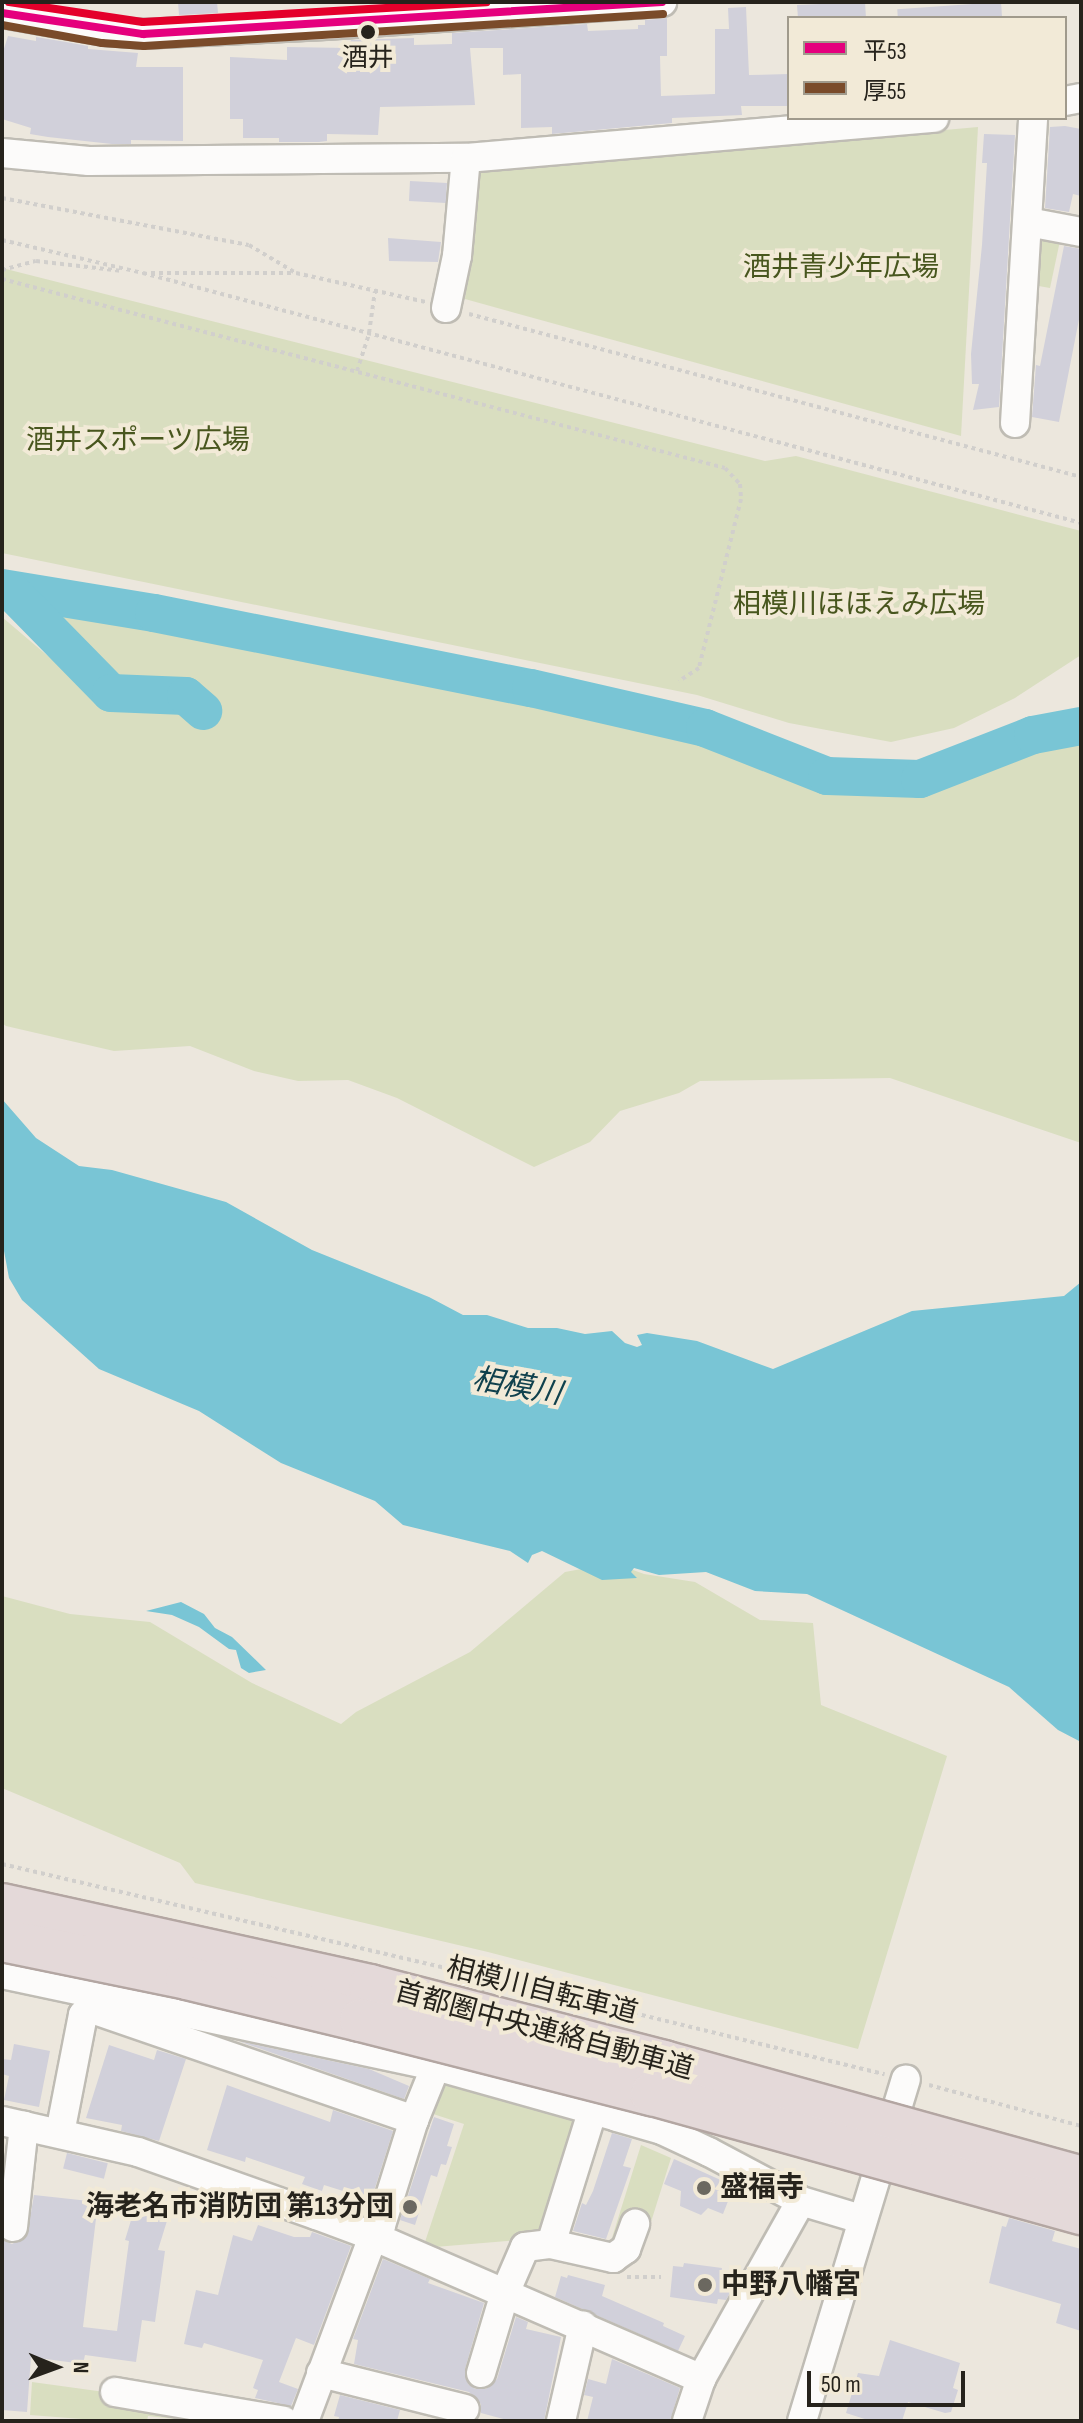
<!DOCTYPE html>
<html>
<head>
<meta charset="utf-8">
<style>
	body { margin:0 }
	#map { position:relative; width:1083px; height:2423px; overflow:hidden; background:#ece7dd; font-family:"Sofia Sans Condensed","Noto Sans JP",sans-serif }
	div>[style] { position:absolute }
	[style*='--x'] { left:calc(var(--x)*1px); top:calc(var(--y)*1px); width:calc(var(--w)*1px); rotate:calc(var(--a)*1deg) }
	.green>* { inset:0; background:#d9dec0 }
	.water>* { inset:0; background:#79c5d5 }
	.river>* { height:38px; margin:-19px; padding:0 19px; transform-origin:19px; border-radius:19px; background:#79c5d5 }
	.building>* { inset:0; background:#d1d0da; transform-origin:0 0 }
	.path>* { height:4px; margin-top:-2px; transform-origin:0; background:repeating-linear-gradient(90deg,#d1cfcc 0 4px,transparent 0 8px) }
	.roads { filter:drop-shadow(2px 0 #bfbcb4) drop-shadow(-2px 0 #bfbcb4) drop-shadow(0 2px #bfbcb4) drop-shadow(0 -2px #bfbcb4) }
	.minor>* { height:28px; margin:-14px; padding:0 14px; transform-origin:14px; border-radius:14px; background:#fcfbfa }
	.bridges { filter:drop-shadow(2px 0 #b3a6a2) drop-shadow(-2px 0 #b3a6a2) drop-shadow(0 2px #b3a6a2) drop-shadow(0 -2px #b3a6a2) }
	.highway-bridge>* { height:42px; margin:-21px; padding:0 21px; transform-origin:21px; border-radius:21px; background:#e4d9d9 }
	.bus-1>* { height:8px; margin:-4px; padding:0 4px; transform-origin:4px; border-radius:4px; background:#e5007d }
	.bus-2>* { height:8px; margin:-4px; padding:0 4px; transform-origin:4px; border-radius:4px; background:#7a4b2a }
	.bus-3>* { height:8px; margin:-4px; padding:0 4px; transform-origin:4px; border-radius:4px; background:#e4002b }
	.dots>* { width:22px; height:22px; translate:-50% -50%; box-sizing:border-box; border:4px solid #f2ead7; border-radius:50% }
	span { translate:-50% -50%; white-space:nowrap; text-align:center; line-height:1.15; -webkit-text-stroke:8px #f2ead7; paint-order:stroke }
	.bus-label { font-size:26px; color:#26231c }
	.park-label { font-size:28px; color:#48561e }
	.street-label { font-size:28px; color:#26231c }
	.poi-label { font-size:28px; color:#26231c; font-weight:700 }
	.left { translate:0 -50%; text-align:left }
	.right { translate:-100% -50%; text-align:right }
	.water-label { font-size:30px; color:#10414d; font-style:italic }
	.frame { position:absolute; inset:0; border:4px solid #26231c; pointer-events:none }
	.legend { position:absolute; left:787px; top:16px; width:280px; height:104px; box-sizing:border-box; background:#f2ead7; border:2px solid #a09a8c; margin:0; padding:10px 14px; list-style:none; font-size:24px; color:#26231c }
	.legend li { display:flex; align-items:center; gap:16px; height:40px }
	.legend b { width:40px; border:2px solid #a09a8c }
	.north { position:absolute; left:16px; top:2327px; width:80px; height:80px; -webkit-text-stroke:6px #f2ead7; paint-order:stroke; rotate:91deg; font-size:22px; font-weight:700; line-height:32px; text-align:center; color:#26231c }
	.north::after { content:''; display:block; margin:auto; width:28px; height:36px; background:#26231c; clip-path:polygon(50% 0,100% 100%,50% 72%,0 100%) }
	.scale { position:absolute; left:807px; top:2371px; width:158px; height:36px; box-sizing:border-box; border:4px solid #26231c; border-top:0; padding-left:10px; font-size:24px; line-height:28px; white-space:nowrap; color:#26231c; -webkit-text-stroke:6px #f2ead7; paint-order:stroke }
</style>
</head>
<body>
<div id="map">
	<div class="green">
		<div style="clip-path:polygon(978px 127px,961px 436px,465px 299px,478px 172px)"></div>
		<div style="clip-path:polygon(1061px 236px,1050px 288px,1033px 285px,1036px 238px)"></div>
		<div style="clip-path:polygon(2px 268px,765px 461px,796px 456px,1081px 531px,1081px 655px,1015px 698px,954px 728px,891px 742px,789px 723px,697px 695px,2px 553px)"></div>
		<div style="clip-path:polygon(64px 602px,685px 728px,732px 739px,769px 757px,811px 769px,907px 766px,936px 760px,1019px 729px,1037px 747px,1070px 747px,1081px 741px,1081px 1143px,890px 1078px,700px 1081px,679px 1093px,620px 1111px,590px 1142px,534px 1167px,397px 1098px,348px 1080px,298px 1081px,254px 1071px,190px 1046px,114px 1051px,6px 1026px,2px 1023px,2px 617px,102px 702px,180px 701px,203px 711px,212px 703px,150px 683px,125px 687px,111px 683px,37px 607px)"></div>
		<div style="clip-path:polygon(614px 1563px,644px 1574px,695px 1582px,760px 1620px,813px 1623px,821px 1705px,947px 1756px,858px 2049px,488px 1952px,195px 1883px,180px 1863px,2px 1788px,2px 1596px,70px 1614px,150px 1622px,252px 1683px,341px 1724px,356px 1712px,470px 1652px,565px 1572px)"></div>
		<div style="clip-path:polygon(446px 2083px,579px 2119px,551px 2225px,530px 2239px,423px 2248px,464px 2124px,430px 2113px,438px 2088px)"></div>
		<div style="clip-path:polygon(641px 2145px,671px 2158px,651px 2222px,633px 2216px,623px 2245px,611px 2241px)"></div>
		<div style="clip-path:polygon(32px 2382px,112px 2393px,194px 2414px,194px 2421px,148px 2416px,147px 2421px,108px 2421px,30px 2415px)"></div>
	</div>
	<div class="water">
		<div style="clip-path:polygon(2px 1099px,36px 1138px,79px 1166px,112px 1170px,226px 1202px,312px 1250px,429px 1297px,463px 1315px,487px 1315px,528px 1328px,557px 1328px,585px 1334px,612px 1331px,625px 1343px,637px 1347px,642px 1345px,637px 1335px,647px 1333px,697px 1341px,773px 1369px,912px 1311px,1064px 1296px,1081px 1282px,1081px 1742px,1058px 1730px,1009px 1687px,807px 1594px,755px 1591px,706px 1572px,659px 1575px,634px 1568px,631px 1572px,637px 1578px,602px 1580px,542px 1551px,532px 1555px,528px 1563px,510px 1551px,403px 1525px,375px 1501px,281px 1463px,199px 1411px,99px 1369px,22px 1300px,9px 1278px,2px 1240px)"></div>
		<div style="clip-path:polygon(181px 1602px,204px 1614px,215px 1628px,232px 1637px,266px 1670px,249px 1673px,241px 1668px,236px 1650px,229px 1649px,199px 1627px,172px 1615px,146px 1611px)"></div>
	</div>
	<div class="river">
		<div style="--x:2;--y:588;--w:154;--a:9.3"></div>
		<div style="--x:154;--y:613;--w:384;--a:11.3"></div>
		<div style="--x:531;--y:688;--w:179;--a:12.9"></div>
		<div style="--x:705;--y:728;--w:131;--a:21.5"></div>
		<div style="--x:827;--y:776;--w:93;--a:1.8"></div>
		<div style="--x:920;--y:779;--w:121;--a:-21.3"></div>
		<div style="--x:1033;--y:735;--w:49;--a:-10.6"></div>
		<div style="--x:10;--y:590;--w:144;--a:45.6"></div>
		<div style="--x:111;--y:693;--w:75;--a:2.3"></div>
		<div style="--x:186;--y:696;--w:23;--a:41"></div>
	</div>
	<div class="building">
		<div style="clip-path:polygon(178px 2px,217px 2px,218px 13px,179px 15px)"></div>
		<div style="clip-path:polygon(865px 2px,866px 18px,798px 18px,797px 5px)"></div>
		<div style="left:1001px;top:2px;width:16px;height:104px;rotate:86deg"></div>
		<div style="clip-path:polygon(746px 7px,749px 75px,789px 74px,789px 106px,741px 106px,742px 115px,672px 118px,672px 123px,552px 134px,552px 127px,521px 128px,521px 74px,503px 75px,503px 48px,470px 48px,475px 105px,380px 107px,378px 135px,327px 134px,327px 141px,319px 142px,279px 142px,279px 138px,243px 138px,243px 119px,230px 119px,230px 57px,287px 60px,287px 47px,348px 48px,351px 40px,414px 38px,414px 45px,452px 44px,452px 33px,587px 24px,588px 31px,638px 29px,638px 25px,645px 25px,645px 20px,667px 18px,667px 56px,660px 56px,661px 96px,715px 94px,715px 29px,729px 29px,728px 8px)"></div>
		<div style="clip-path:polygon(8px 36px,36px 41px,36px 37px,66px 42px,88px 46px,88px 49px,138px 53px,136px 67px,183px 67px,183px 141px,131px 140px,131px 144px,112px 144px,48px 137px,30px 134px,31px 128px,2px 119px,2px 55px)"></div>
		<div style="clip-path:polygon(1065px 126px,1081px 129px,1081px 196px,1073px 194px,1069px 212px,1045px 208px,1050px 127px)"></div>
		<div style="clip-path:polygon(984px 134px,1015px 135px,999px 407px,973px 410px,979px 384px,972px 384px,971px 354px,982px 245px,987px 163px,982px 163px)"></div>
		<div style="left:410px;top:181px;width:37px;height:20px;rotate:3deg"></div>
		<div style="clip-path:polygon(388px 238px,441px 242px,438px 262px,389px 261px)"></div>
		<div style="clip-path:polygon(1064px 246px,1081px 249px,1081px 309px,1059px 422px,1032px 417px,1036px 365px,1040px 366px)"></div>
		<div style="clip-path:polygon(238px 2041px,369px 2069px,409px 2086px,404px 2099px)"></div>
		<div style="clip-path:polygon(14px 2044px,50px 2051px,39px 2107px,4px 2100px,9px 2076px,2px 2074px,2px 2059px,11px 2060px)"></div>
		<div style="clip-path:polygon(109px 2045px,154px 2060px,157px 2050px,186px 2059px,159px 2141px,121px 2131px,122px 2125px,86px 2118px)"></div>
		<div style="clip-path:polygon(227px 2085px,330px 2122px,333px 2110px,393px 2131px,366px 2216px,351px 2210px,356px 2195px,324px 2185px,322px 2191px,302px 2184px,305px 2177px,246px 2157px,245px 2162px,207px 2150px)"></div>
		<div style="clip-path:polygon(434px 2117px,454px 2124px,447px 2146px,452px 2147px,446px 2165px,441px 2164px,437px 2177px,431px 2175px,415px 2225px,400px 2220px)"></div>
		<div style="clip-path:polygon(612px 2133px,632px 2139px,623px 2166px,631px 2168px,606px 2239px,573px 2231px,582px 2203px,586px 2205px,593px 2191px)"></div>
		<div style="left:67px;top:2153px;width:42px;height:16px;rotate:14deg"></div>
		<div style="clip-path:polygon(674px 2159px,734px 2186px,723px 2214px,708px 2208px,701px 2215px,680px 2206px,681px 2191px,664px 2184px)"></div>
		<div style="clip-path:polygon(34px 2195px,98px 2202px,83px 2327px,117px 2331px,129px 2241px,125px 2240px,135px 2207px,170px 2211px,158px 2250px,165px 2251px,155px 2322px,142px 2320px,136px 2362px,85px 2355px,83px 2364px,31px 2357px,27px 2412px,2px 2410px,2px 2240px,12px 2244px,27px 2236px)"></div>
		<div style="clip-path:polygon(1009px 2218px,1055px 2231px,1052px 2241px,1081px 2249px,1081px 2331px,1056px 2323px,1061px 2304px,989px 2283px,1002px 2226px,1006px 2227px)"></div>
		<div style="clip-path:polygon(258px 2225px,294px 2237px,310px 2237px,312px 2232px,351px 2246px,314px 2345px,296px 2338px,279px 2382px,298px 2389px,291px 2406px,255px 2398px,258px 2390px,253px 2388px,263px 2360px,204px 2343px,202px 2348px,184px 2344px,196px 2290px,218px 2295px,233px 2235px,252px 2241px)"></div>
		<div style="clip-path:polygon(383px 2259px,430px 2279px,428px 2283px,484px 2303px,465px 2369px,468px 2384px,475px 2389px,486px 2389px,497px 2379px,516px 2317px,528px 2322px,526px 2329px,561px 2337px,544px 2421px,511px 2421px,481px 2413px,481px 2404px,469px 2392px,354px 2364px,358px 2340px,353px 2339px)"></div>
		<div style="clip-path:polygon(684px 2263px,722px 2268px,721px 2274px,739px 2276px,726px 2300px,718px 2299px,717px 2304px,670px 2297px,673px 2266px,683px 2267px)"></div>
		<div style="clip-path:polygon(568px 2275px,605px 2285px,602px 2296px,664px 2323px,663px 2326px,685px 2336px,678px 2351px,555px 2297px,561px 2276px,567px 2278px)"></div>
		<div style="clip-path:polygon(890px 2340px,960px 2363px,953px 2388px,958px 2390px,951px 2412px,945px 2413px,908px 2402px,902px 2421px,871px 2421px,846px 2413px,858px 2373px,879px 2376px)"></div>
		<div style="clip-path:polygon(612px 2359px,680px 2388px,670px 2421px,587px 2421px,593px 2397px,584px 2395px,588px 2379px,606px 2384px)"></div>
		<div style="clip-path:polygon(340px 2395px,400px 2410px,397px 2421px,338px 2421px,339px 2417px,334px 2416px)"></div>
	</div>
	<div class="path">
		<div style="--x:2;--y:198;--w:251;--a:10.8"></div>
		<div style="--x:249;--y:245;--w:55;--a:30.8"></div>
		<div style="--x:296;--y:273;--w:133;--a:12.6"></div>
		<div style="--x:2;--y:240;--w:145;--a:13.2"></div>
		<div style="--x:143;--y:273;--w:971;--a:14.92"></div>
		<div style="--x:2;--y:270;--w:35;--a:-15"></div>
		<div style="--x:36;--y:261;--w:87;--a:6.6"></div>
		<div style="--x:151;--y:273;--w:143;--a:0"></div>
		<div style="--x:2;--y:279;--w:747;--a:14.65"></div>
		<div style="--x:725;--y:468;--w:22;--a:47"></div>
		<div style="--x:740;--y:484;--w:15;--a:86"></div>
		<div style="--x:741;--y:499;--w:174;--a:104"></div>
		<div style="--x:699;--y:668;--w:24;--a:147"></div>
		<div style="--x:469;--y:314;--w:633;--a:14.91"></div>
		<div style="--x:357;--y:371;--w:40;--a:-72"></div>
		<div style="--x:369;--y:333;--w:42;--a:-81.9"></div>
		<div style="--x:2;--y:1864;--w:460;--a:13.2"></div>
		<div style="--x:494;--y:1979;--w:402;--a:13.7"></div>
		<div style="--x:929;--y:2085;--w:157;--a:15.1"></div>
		<div style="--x:627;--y:2277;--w:34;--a:0"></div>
	</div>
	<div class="roads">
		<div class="minor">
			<div style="--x:2;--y:13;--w:104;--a:10"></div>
			<div style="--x:104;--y:31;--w:39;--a:4"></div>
			<div style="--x:143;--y:34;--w:183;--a:-2.8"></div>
			<div style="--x:326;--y:25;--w:337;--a:-3.9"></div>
			<div style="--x:1065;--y:101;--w:16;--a:-11"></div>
			<div style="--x:2;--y:153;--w:87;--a:5.3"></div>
			<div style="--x:89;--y:161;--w:377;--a:-0.5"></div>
			<div style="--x:466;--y:158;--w:470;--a:-4.9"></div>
			<div style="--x:1028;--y:222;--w:54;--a:10.7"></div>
			<div style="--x:446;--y:308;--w:53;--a:-78.1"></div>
			<div style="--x:457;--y:256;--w:98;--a:-84.8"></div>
			<div style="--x:1015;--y:423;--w:306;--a:-86.6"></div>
			<div style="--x:2;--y:1974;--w:444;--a:12"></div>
			<div style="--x:436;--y:2066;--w:188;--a:15.7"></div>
			<div style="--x:617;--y:2117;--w:47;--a:16.1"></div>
			<div style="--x:662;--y:2130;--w:52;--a:25.1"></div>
			<div style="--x:709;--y:2152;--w:104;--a:28"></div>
			<div style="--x:801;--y:2201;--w:63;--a:16.7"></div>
			<div style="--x:2;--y:2121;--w:139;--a:12.8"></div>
			<div style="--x:138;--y:2152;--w:189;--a:19.5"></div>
			<div style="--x:316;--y:2215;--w:63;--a:20.4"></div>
			<div style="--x:375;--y:2237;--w:356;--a:23.5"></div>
			<div style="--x:60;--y:2133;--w:120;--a:-79"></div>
			<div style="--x:83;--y:2015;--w:9;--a:-49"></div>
			<div style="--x:89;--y:2008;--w:344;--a:19"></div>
			<div style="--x:13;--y:2227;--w:102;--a:-83.8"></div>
			<div style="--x:551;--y:2244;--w:138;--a:-72.7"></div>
			<div style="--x:321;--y:2373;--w:148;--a:14"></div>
			<div style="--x:481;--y:2373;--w:84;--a:-73.3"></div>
			<div style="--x:505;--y:2293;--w:50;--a:-66.5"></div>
			<div style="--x:525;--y:2247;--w:26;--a:-7"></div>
			<div style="--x:551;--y:2244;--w:64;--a:12.7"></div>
			<div style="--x:613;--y:2258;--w:16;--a:-35"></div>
			<div style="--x:626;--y:2249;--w:27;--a:-70"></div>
			<div style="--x:115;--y:2392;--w:171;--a:9.7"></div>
			<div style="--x:304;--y:2421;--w:186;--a:-69.5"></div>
			<div style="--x:369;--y:2247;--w:25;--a:-61"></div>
			<div style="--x:381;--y:2225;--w:110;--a:-72.6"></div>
			<div style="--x:414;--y:2120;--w:157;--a:-68"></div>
			<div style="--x:561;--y:2421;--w:98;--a:-77"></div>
			<div style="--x:687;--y:2421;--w:44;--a:-71.6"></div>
			<div style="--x:701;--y:2379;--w:204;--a:-60.7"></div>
			<div style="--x:802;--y:2421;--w:357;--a:-73.1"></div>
		</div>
	</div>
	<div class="bridges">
		<div class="highway-bridge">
			<div style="--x:2;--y:1905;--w:377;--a:12.4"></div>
			<div style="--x:370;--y:1986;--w:304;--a:14.5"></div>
			<div style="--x:664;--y:2062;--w:433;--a:15.5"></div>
			<div style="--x:2;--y:1940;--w:189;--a:11.6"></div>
			<div style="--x:187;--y:1978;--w:179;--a:13.6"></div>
			<div style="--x:361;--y:2020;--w:300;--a:14.3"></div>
			<div style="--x:652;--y:2094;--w:445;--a:15.5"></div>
		</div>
	</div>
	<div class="bus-1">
		<div style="--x:2;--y:13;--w:143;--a:8.5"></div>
		<div style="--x:143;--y:34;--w:520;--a:-3.53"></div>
	</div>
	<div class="bus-2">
		<div style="--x:2;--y:25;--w:102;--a:10.2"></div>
		<div style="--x:102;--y:43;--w:42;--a:4.1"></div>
		<div style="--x:144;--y:46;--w:520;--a:-3.53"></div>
	</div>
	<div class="bus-3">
		<div style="--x:9;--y:2;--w:135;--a:8.5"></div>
		<div style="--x:143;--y:22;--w:344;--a:-3.3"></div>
	</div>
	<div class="dots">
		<div style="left:368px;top:32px;background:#26231c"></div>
		<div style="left:704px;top:2188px;background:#6b6860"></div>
		<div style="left:410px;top:2207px;background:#6b6860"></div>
		<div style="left:705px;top:2285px;background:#6b6860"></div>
	</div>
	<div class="bus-label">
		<span style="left:368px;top:59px">酒井</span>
	</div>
	<div class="park-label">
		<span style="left:841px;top:268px">酒井青少年広場</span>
		<span style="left:138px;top:441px">酒井スポーツ広場</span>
		<span style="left:859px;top:605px">相模川ほほえみ広場</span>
	</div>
	<div class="street-label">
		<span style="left:542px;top:1991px;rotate:14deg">相模川自転車道</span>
		<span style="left:544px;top:2031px;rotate:15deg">首都圏中央連絡自動車道</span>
	</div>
	<div class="poi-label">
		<span class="left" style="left:720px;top:2188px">盛福寺</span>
		<span class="right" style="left:394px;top:2207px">海老名市消防団 第13分団</span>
		<span class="left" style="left:721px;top:2285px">中野八幡宮</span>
	</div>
	<div class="water-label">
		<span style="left:517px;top:1387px;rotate:10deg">相模川</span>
	</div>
	<div class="frame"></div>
	<ul class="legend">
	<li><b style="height:10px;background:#e5007d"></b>平53</li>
	<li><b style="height:10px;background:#7a4b2a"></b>厚55</li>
	</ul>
	<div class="north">N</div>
	<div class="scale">50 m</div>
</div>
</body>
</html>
